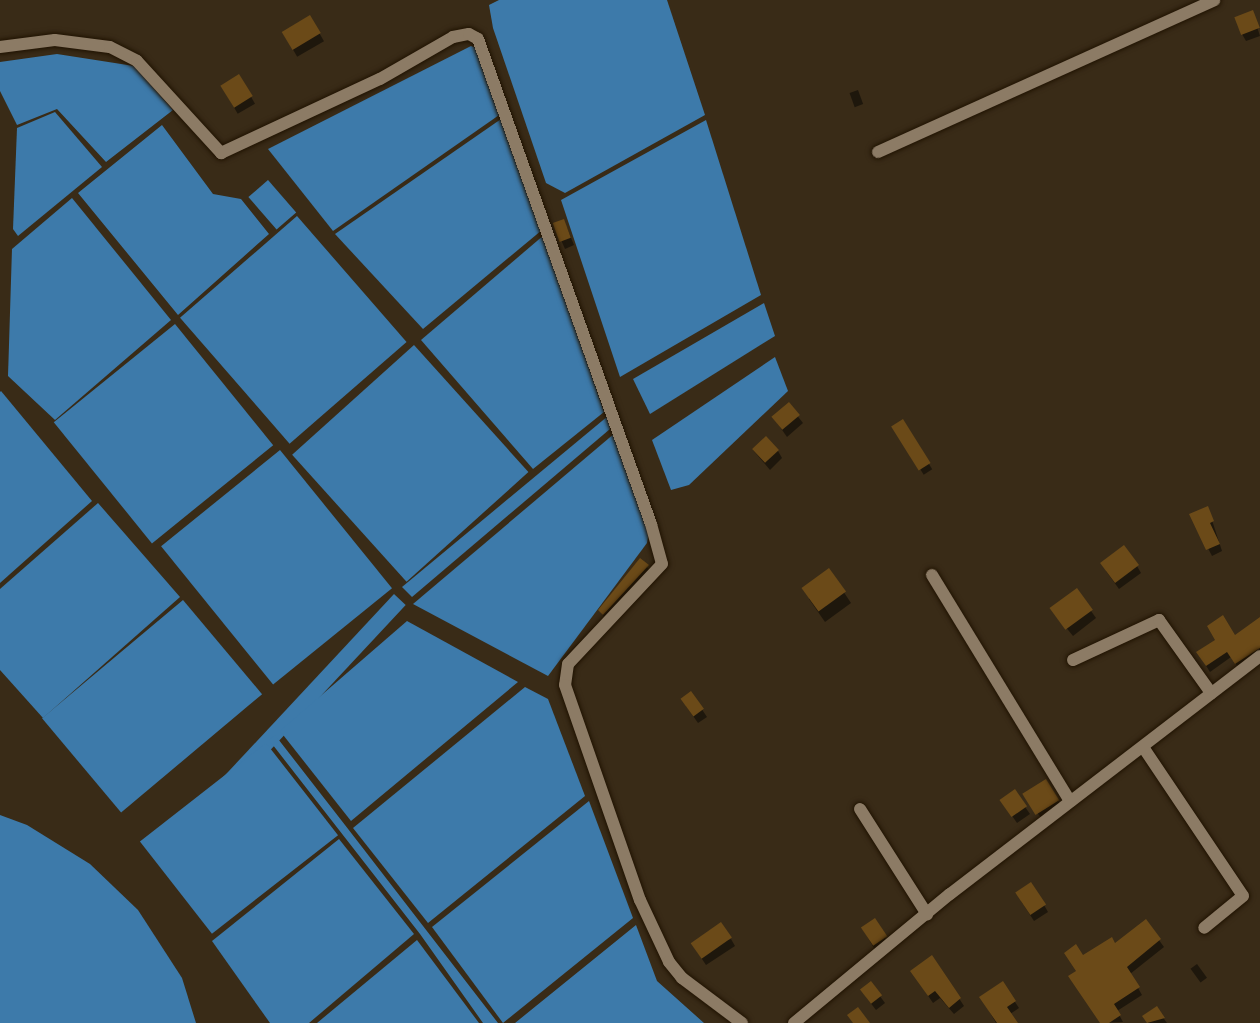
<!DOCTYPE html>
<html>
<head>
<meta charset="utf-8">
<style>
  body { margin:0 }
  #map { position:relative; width:1260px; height:1023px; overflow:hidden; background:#392b17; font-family:"PT Serif",serif }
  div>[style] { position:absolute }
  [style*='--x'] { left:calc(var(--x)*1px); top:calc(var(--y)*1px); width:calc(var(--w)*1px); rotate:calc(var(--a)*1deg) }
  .water>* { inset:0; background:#3d7aaa; transform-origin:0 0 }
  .shadow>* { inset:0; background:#0007; transform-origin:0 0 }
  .building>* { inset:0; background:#6b4a18; transform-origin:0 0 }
  .roads { filter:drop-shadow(0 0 2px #201302) drop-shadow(0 0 2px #201302) }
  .minor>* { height:12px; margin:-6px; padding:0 6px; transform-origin:6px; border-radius:6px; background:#8c7b65 }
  span { translate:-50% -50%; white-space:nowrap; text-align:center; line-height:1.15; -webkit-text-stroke:6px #392b17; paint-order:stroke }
</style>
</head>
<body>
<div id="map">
  <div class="water">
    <i style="clip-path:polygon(499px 0,667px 0,705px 115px,565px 193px,546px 183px,493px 28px,489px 5px)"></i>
    <i style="clip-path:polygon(471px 46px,479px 49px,502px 113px,333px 231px,268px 149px)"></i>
    <i style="clip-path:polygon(57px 54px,134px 66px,173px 110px,106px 162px,57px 109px,17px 125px,0 91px,0 62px)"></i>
    <i style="clip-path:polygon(55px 112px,102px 167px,18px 236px,13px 229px,17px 128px)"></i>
    <i style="clip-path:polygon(504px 117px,542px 230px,423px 329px,335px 234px)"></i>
    <i style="clip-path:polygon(706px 120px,761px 295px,620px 377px,561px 200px)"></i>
    <i style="clip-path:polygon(162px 125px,213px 194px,241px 199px,269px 234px,178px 315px,78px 193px)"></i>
    <i style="left:268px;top:180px;width:43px;height:26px;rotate:49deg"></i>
    <i style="clip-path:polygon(72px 198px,171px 320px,55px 420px,8px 376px,12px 249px)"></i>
    <i style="left:297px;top:216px;width:167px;height:155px;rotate:49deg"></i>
    <i style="clip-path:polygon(544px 235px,604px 412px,533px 469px,421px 340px)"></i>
    <i style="clip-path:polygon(764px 303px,775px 336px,650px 414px,633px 379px)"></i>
    <i style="left:175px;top:324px;width:156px;height:156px;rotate:51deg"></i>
    <i style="left:414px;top:345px;width:171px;height:164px;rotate:48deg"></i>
    <i style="clip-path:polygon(775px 357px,788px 391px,689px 485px,671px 490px,652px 440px)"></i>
    <i style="clip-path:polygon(1px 391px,92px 501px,0 583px,0 392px)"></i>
    <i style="clip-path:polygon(608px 416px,610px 429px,412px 597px,402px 587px)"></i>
    <i style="clip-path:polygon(615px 433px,650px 527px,647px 543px,548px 676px,413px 604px)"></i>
    <i style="left:280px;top:450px;width:178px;height:153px;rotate:51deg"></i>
    <i style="clip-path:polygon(98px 503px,180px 597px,43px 718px,0 670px,0 589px)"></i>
    <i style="left:394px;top:594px;width:16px;height:331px;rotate:43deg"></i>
    <i style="left:183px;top:600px;width:123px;height:184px;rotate:50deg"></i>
    <i style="clip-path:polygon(407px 621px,518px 682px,351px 821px,280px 731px)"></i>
    <i style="clip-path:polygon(525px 687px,548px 699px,585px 796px,428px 923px,353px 828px)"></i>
    <i style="clip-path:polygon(275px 735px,345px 825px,498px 1023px,483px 1023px,420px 934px,269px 740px)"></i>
    <i style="left:266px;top:743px;width:117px;height:160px;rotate:52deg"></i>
    <i style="clip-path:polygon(589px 801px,633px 918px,503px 1023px,432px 927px)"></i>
    <i style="clip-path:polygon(0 815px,27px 825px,90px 864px,138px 910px,182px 978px,196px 1023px,0 1023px)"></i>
    <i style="clip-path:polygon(339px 839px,414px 934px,309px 1023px,270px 1023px,212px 941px)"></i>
    <i style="clip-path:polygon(636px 925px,657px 981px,704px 1023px,515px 1023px)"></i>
    <i style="clip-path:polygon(417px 940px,479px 1023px,317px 1023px)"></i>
  </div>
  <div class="shadow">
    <i style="clip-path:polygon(1252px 11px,1260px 36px,1246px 41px,1242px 34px)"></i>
    <i style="left:310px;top:17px;width:28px;height:31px;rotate:60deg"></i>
    <i style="left:239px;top:76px;width:32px;height:20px;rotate:60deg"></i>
    <i style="left:858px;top:90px;width:15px;height:9px;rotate:70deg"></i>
    <i style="clip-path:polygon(554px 224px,567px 228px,574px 245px,565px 249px)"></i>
    <i style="clip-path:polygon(788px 404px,803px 423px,787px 437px,773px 417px)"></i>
    <i style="left:902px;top:421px;width:57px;height:10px;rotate:58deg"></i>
    <i style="clip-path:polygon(753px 450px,778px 451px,782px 458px,770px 470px)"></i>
    <i style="clip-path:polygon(1208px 508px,1222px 551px,1212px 556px,1191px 515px)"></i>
    <i style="clip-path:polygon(641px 560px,652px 573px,604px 617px,600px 610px)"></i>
    <i style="clip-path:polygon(1137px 566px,1141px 573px,1119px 589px,1106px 571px)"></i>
    <i style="clip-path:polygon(829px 570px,851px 603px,825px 622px,809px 599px)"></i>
    <i style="clip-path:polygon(1076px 590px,1096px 618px,1073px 636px,1056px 615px)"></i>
    <i style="clip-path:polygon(1260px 620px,1260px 656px,1240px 670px,1231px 657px,1210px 672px,1198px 653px,1235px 637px)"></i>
    <i style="clip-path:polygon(691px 693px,707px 717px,698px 723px,686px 706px)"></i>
    <i style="clip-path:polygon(1046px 781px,1062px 807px,1044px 822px,1026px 797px)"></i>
    <i style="clip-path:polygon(1014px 791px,1030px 814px,1017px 823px,1006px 807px)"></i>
    <i style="clip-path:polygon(1021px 901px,1044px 905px,1048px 912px,1034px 921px)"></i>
    <i style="left:875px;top:920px;width:28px;height:15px;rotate:60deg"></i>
    <i style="clip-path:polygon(1145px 921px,1164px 947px,1130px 974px,1142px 995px,1117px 1011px,1123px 1022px,1101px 1023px,1078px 972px,1082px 957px,1115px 945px)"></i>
    <i style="clip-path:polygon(731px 939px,735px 946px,706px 965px,696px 950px)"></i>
    <i style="clip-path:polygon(932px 957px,964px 1006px,954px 1014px,940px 998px,933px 1003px,916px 978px)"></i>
    <i style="left:1197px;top:964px;width:17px;height:8px;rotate:54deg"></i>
    <i style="clip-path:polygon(871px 984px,885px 1003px,876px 1010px,866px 997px)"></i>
    <i style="clip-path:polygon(981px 997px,1015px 1002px,1019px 1008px,1010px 1014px,1016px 1023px,996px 1023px)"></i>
    <i style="clip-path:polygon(1156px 1008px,1167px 1023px,1148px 1023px,1144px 1016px)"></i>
  </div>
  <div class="building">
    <i style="left:1253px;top:10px;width:19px;height:20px;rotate:69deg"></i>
    <i style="left:310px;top:15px;width:21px;height:33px;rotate:59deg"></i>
    <i style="left:239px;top:74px;width:26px;height:22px;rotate:58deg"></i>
    <i style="left:564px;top:219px;width:20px;height:12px;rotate:70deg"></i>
    <i style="left:789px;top:402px;width:17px;height:23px;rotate:50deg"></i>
    <i style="left:903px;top:419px;width:52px;height:14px;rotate:58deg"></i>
    <i style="left:766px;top:436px;width:19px;height:19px;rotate:47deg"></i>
    <i style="clip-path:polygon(1208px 506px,1214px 521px,1210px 523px,1220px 544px,1206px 550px,1189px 514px)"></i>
    <i style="left:1124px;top:545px;width:25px;height:30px;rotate:53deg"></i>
    <i style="clip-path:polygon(640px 558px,649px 565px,603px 615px,598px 610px)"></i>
    <i style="left:829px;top:568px;width:29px;height:34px;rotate:54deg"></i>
    <i style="left:1077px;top:588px;width:27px;height:34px;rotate:54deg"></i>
    <i style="clip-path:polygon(1223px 615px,1235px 635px,1260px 617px,1260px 648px,1235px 664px,1227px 652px,1206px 666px,1196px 652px,1215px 640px,1207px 626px)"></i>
    <i style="left:691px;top:691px;width:22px;height:13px;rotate:54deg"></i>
    <i style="left:1046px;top:779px;width:25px;height:28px;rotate:58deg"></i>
    <i style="left:1015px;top:789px;width:21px;height:19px;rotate:55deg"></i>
    <i style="left:1031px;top:882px;width:27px;height:19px;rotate:56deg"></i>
    <i style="left:875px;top:918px;width:22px;height:17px;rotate:56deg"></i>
    <i style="clip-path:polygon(1146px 919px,1161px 939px,1127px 967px,1140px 987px,1114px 1004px,1121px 1015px,1109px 1023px,1100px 1023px,1068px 976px,1076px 971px,1064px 953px,1076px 944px,1083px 955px,1112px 937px,1115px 943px)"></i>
    <i style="left:721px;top:922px;width:19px;height:37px;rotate:55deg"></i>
    <i style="clip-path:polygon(932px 955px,961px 998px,949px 1008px,935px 991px,928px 996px,910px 971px)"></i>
    <i style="left:871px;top:981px;width:18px;height:14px;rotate:52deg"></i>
    <i style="clip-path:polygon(1003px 981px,1016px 1001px,1007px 1007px,1018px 1023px,997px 1023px,979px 997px)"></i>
    <i style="clip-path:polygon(1157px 1006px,1165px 1018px,1147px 1023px,1142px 1016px)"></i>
    <i style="clip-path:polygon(858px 1007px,870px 1023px,853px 1023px,847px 1015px)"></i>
  </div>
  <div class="roads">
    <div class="minor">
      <i style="--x:0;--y:47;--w:55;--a:-7.3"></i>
      <i style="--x:55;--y:40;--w:55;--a:7.3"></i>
      <i style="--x:110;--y:47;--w:30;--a:27"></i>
      <i style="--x:137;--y:61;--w:125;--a:47.6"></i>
      <i style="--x:221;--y:153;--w:175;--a:-25"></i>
      <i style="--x:380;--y:79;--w:84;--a:-29.9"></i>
      <i style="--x:453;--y:37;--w:16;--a:-11"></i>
      <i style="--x:469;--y:34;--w:10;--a:29"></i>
      <i style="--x:478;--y:39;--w:515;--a:70.37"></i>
      <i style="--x:651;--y:524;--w:41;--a:74.6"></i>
      <i style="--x:662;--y:564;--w:137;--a:133.2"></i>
      <i style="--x:568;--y:664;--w:21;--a:98"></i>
      <i style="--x:565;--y:685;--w:228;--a:70.8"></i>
      <i style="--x:640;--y:900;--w:68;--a:64.9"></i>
      <i style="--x:669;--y:962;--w:21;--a:51"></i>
      <i style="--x:682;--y:978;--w:75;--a:36.9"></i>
      <i style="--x:878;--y:152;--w:369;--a:-24.3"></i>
      <i style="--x:932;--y:575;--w:265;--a:58.6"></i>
      <i style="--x:1073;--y:660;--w:95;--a:-24.9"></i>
      <i style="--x:1159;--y:620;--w:90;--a:54.5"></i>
      <i style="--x:1143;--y:747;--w:179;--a:56.1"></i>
      <i style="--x:1243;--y:896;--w:50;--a:140.6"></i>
      <i style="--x:860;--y:809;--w:125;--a:57.5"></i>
      <i style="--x:794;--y:1023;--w:202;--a:-39.6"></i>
      <i style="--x:950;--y:894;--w:391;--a:-37.5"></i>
    </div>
  </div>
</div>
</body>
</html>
